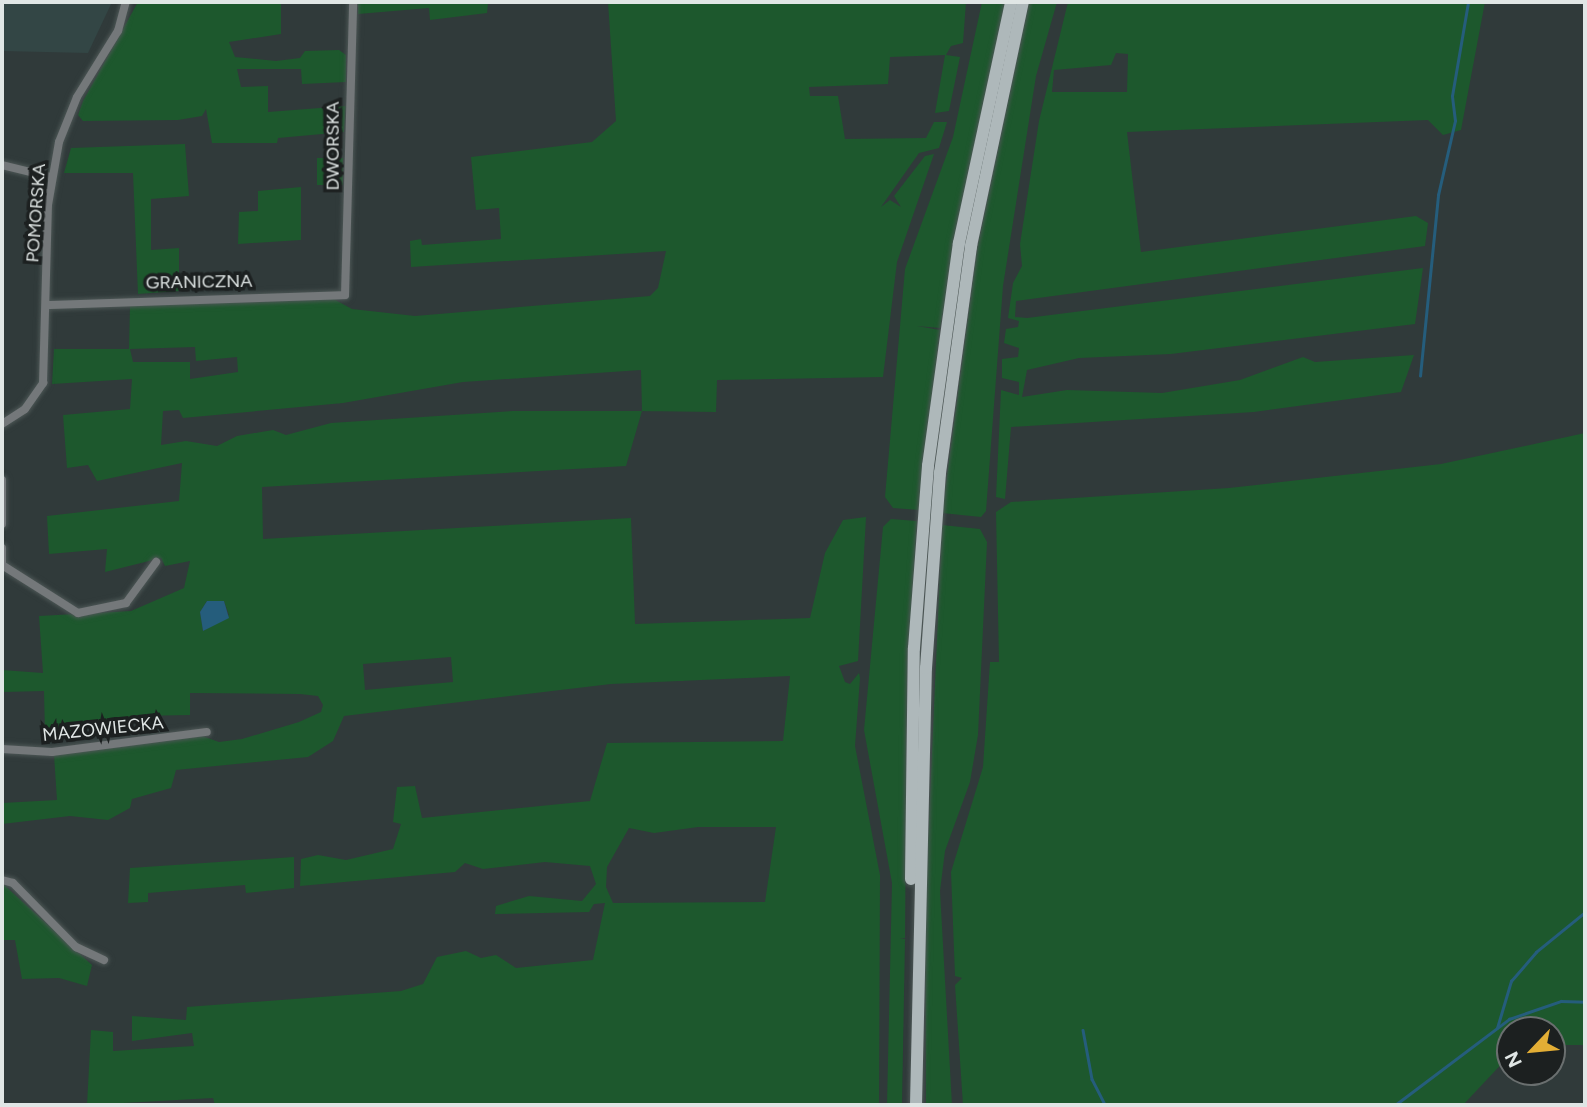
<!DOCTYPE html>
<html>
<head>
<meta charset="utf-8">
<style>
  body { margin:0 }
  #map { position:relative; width:1587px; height:1107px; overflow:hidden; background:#303a3a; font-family:Figtree,sans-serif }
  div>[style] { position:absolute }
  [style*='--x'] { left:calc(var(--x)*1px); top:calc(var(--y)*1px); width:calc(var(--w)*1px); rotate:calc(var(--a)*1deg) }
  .built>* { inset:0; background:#334645 }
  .green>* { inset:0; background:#1d582d; transform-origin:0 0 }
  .water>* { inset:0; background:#255d7c }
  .stream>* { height:2.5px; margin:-1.25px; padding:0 1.25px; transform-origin:1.25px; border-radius:1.25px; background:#255d7c }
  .roads { filter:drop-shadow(0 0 2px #4c5655) drop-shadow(0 0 2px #4c5655) }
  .street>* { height:8px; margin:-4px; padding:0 4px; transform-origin:4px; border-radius:4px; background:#74787a }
  .primary>* { height:12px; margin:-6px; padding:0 6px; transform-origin:6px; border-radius:6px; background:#aeb8ba }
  span { translate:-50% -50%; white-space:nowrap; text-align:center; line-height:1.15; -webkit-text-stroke:7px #1c2020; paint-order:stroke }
  .street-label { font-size:18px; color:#e0e6e5 }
  .frame { position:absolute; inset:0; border:4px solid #e0e6e5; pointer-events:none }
  .north { position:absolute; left:1496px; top:1016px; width:70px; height:70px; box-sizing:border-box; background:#1c2020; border:2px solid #6a6f6f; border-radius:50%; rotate:244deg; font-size:19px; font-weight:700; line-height:28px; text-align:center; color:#e0e6e5 }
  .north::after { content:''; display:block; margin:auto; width:24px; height:32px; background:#e3ae35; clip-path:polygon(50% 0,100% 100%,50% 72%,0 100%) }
</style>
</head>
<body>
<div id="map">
  <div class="built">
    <i style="clip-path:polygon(2px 2px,112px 2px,88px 53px,2px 51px)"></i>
  </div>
  <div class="green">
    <i style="clip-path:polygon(138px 2px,281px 2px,281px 34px,229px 42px,235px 57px,276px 61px,300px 58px,305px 51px,339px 50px,346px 55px,346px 82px,302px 84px,301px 69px,237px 69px,241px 87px,268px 86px,268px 112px,346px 106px,344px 132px,278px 138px,277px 143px,212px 143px,206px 109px,202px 116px,178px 120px,83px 121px,78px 115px,83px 101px)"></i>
    <i style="clip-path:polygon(358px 2px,494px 2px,488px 3px,487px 13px,430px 20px,429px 8px,358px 14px)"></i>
    <i style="clip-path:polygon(evenodd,608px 2px,966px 2px,963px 43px,951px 46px,946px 55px,960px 57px,949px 111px,935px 113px,945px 55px,890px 57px,888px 84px,809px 87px,810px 96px,838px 96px,845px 139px,926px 138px,934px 122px,947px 122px,939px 148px,919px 153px,881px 207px,890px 200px,901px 207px,894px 196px,925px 156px,934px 154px,897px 262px,883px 377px,717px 380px,716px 412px,642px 411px,626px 466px,262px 487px,263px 539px,631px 518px,635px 624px,810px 618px,825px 553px,843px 520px,866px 517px,858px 661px,839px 666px,845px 682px,850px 684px,859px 673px,860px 678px,855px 746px,880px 875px,879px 1105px,215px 1105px,213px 1098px,87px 1105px,91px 1030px,113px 1032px,113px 1051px,194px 1046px,192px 1033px,132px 1041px,132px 1016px,186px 1020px,187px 1007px,401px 991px,423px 984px,437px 957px,466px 951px,481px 958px,496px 955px,516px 968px,593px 960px,605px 903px,594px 904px,589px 912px,495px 914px,496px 906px,529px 896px,582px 901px,596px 884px,590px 866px,545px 862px,483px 869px,465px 863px,455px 872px,300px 886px,301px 859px,318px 855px,346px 860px,393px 849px,401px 824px,393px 822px,397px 787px,415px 786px,422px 818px,590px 801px,607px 743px,783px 741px,790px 676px,611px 684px,344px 716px,333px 741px,308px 757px,176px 770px,171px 788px,132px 799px,130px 808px,108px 820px,70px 816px,2px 824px,2px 803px,57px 800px,54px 755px,202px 736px,219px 742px,242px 739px,299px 722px,321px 712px,323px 705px,318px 696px,300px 694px,190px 693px,190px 715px,136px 716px,63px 734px,45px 733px,44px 691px,3px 692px,2px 670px,43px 673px,39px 616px,131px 611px,184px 588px,190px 561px,165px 566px,161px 558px,105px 572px,107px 549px,49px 554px,47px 516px,179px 501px,182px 463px,97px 481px,88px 465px,67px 468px,63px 415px,130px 409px,132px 379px,52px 384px,54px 349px,129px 349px,130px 306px,328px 296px,352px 309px,415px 316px,650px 296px,658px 288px,666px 251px,411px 267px,410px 241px,421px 239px,422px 245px,501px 239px,499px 208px,476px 210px,471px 157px,592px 142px,616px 121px,608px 2px,195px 347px,196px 361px,237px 357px,238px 372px,190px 379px,190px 362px,133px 362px,130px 349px,195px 347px,608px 2px,641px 370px,642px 411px,513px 411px,331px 423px,286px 435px,273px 430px,237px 436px,217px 446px,186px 441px,161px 445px,163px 411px,179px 410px,183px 418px,343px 403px,463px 382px,641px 370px,608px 2px,207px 601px,224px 601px,229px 615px,203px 631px,200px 612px,207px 601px,608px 2px,451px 657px,453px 682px,365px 690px,363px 664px,451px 657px,608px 2px,698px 827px,776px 827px,765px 902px,613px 903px,606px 887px,607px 867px,629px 828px,654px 833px,698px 827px)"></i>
    <i style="clip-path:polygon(982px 2px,1005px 2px,940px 328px,917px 326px,940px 330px,919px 510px,893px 508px,885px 497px,905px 269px,953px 137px)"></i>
    <i style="clip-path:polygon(1029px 2px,1057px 2px,1036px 76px,1003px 286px,986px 511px,981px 517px,942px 513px,977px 249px)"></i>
    <i style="clip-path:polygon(evenodd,1068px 2px,1485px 2px,1461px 130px,1443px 135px,1428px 120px,1127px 132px,1141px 252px,1416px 216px,1428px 223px,1425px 246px,1016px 301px,1015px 317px,1027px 318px,1423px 268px,1415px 324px,1171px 354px,1079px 358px,1027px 370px,1022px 397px,1067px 390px,1162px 393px,1240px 380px,1303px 357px,1315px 362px,1414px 355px,1401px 392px,1254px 412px,1011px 427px,1005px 499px,996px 497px,1001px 390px,1019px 395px,1019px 382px,1002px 378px,1002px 359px,1018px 357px,1019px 348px,1004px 343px,1006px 329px,1018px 327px,1019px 321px,1008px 318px,1013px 283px,1022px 266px,1020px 244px,1039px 121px,1068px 2px,1116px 53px,1128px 54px,1127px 92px,1052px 92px,1054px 70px,1111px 65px,1116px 53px)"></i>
    <i style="clip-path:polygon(185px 144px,189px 196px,151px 199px,151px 250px,179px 248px,179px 291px,138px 294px,133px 173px,64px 173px,71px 148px)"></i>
    <i style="left:343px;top:158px;width:27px;height:26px;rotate:90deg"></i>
    <i style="clip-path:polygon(301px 187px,301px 240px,238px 244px,239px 212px,258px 211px,258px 191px)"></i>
    <i style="clip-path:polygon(1585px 433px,1585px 1045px,1552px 1045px,1552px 1030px,1510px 1030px,1510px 1055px,1463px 1105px,963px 1105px,955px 985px,962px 978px,955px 976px,951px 872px,983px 767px,990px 662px,999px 662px,996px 512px,1011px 502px,1229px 488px,1441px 464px)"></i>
    <i style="clip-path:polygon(891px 519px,917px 521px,907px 684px,905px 938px,900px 938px,905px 939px,902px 1105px,887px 1105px,892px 883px,864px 730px,883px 527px)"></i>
    <i style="clip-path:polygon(942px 525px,980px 529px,987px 542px,978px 735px,970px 782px,945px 851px,940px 891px,952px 1105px,926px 1105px,925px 910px)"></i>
    <i style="clip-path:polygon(294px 857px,294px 888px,246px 893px,245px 885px,148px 893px,148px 902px,128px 903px,130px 868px)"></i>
    <i style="clip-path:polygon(2px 883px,92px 965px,87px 986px,59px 978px,22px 979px,15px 940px,2px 940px)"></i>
  </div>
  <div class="water">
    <i style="clip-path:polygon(207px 601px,224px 601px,229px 618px,203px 631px,200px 612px)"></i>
  </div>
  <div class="stream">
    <i style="--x:1420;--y:376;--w:182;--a:-84.3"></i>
    <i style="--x:1438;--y:195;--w:76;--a:-77.1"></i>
    <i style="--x:1455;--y:121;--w:25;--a:-97"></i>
    <i style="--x:1452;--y:96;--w:95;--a:-80.3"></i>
    <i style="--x:1497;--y:1028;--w:49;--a:-73.4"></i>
    <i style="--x:1511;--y:981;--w:38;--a:-49"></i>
    <i style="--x:1536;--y:952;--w:63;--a:-39.2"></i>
    <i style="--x:1083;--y:1030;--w:50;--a:79.6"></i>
    <i style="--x:1092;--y:1079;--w:29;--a:63"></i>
    <i style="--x:1395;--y:1105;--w:143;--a:-37"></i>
    <i style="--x:1509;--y:1019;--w:55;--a:-19.1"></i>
    <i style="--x:1561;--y:1001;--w:24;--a:2"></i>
  </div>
  <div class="roads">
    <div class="street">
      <i style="--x:2;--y:165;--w:50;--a:13.8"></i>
      <i style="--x:47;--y:305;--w:298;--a:-1.9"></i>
      <i style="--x:345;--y:295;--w:293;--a:-88.4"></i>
      <i style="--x:2;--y:424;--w:27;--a:-33"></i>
      <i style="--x:25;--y:409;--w:32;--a:-55"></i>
      <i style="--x:43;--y:383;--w:178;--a:-88.4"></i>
      <i style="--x:48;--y:205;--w:64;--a:-80.1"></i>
      <i style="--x:59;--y:142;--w:48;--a:-68.2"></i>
      <i style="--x:77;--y:97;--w:78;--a:-58.2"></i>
      <i style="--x:118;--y:31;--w:30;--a:-75"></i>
      <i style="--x:2;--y:480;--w:44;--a:90"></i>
      <i style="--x:2;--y:548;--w:17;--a:90"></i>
      <i style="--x:2;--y:565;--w:90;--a:32.3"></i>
      <i style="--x:78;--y:613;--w:49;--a:-11.8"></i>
      <i style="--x:126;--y:603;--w:51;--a:-53.8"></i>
      <i style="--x:2;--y:749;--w:50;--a:3.4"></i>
      <i style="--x:52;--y:752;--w:156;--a:-7.4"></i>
      <i style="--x:2;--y:880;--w:11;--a:15"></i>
      <i style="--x:13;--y:883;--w:90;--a:45.5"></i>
      <i style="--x:76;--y:947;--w:31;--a:25"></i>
    </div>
    <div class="primary">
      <i style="--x:911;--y:879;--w:231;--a:-89.3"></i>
      <i style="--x:914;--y:648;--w:183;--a:-85.6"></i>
      <i style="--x:928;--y:466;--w:225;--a:-82.1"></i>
      <i style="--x:959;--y:243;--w:247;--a:-77.8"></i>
      <i style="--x:916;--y:1105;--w:437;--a:-88.7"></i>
      <i style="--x:926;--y:668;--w:196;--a:-85.9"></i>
      <i style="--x:940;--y:473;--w:229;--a:-82.2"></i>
      <i style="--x:971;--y:246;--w:249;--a:-78"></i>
    </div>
  </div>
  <div class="street-label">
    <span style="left:333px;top:146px;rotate:-90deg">DWORSKA</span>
    <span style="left:36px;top:213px;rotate:-86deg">POMORSKA</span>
    <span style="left:199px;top:282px;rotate:-1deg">GRANICZNA</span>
    <span style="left:103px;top:729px;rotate:-6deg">MAZOWIECKA</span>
  </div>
  <div class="frame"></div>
  <div class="north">N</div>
</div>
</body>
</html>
